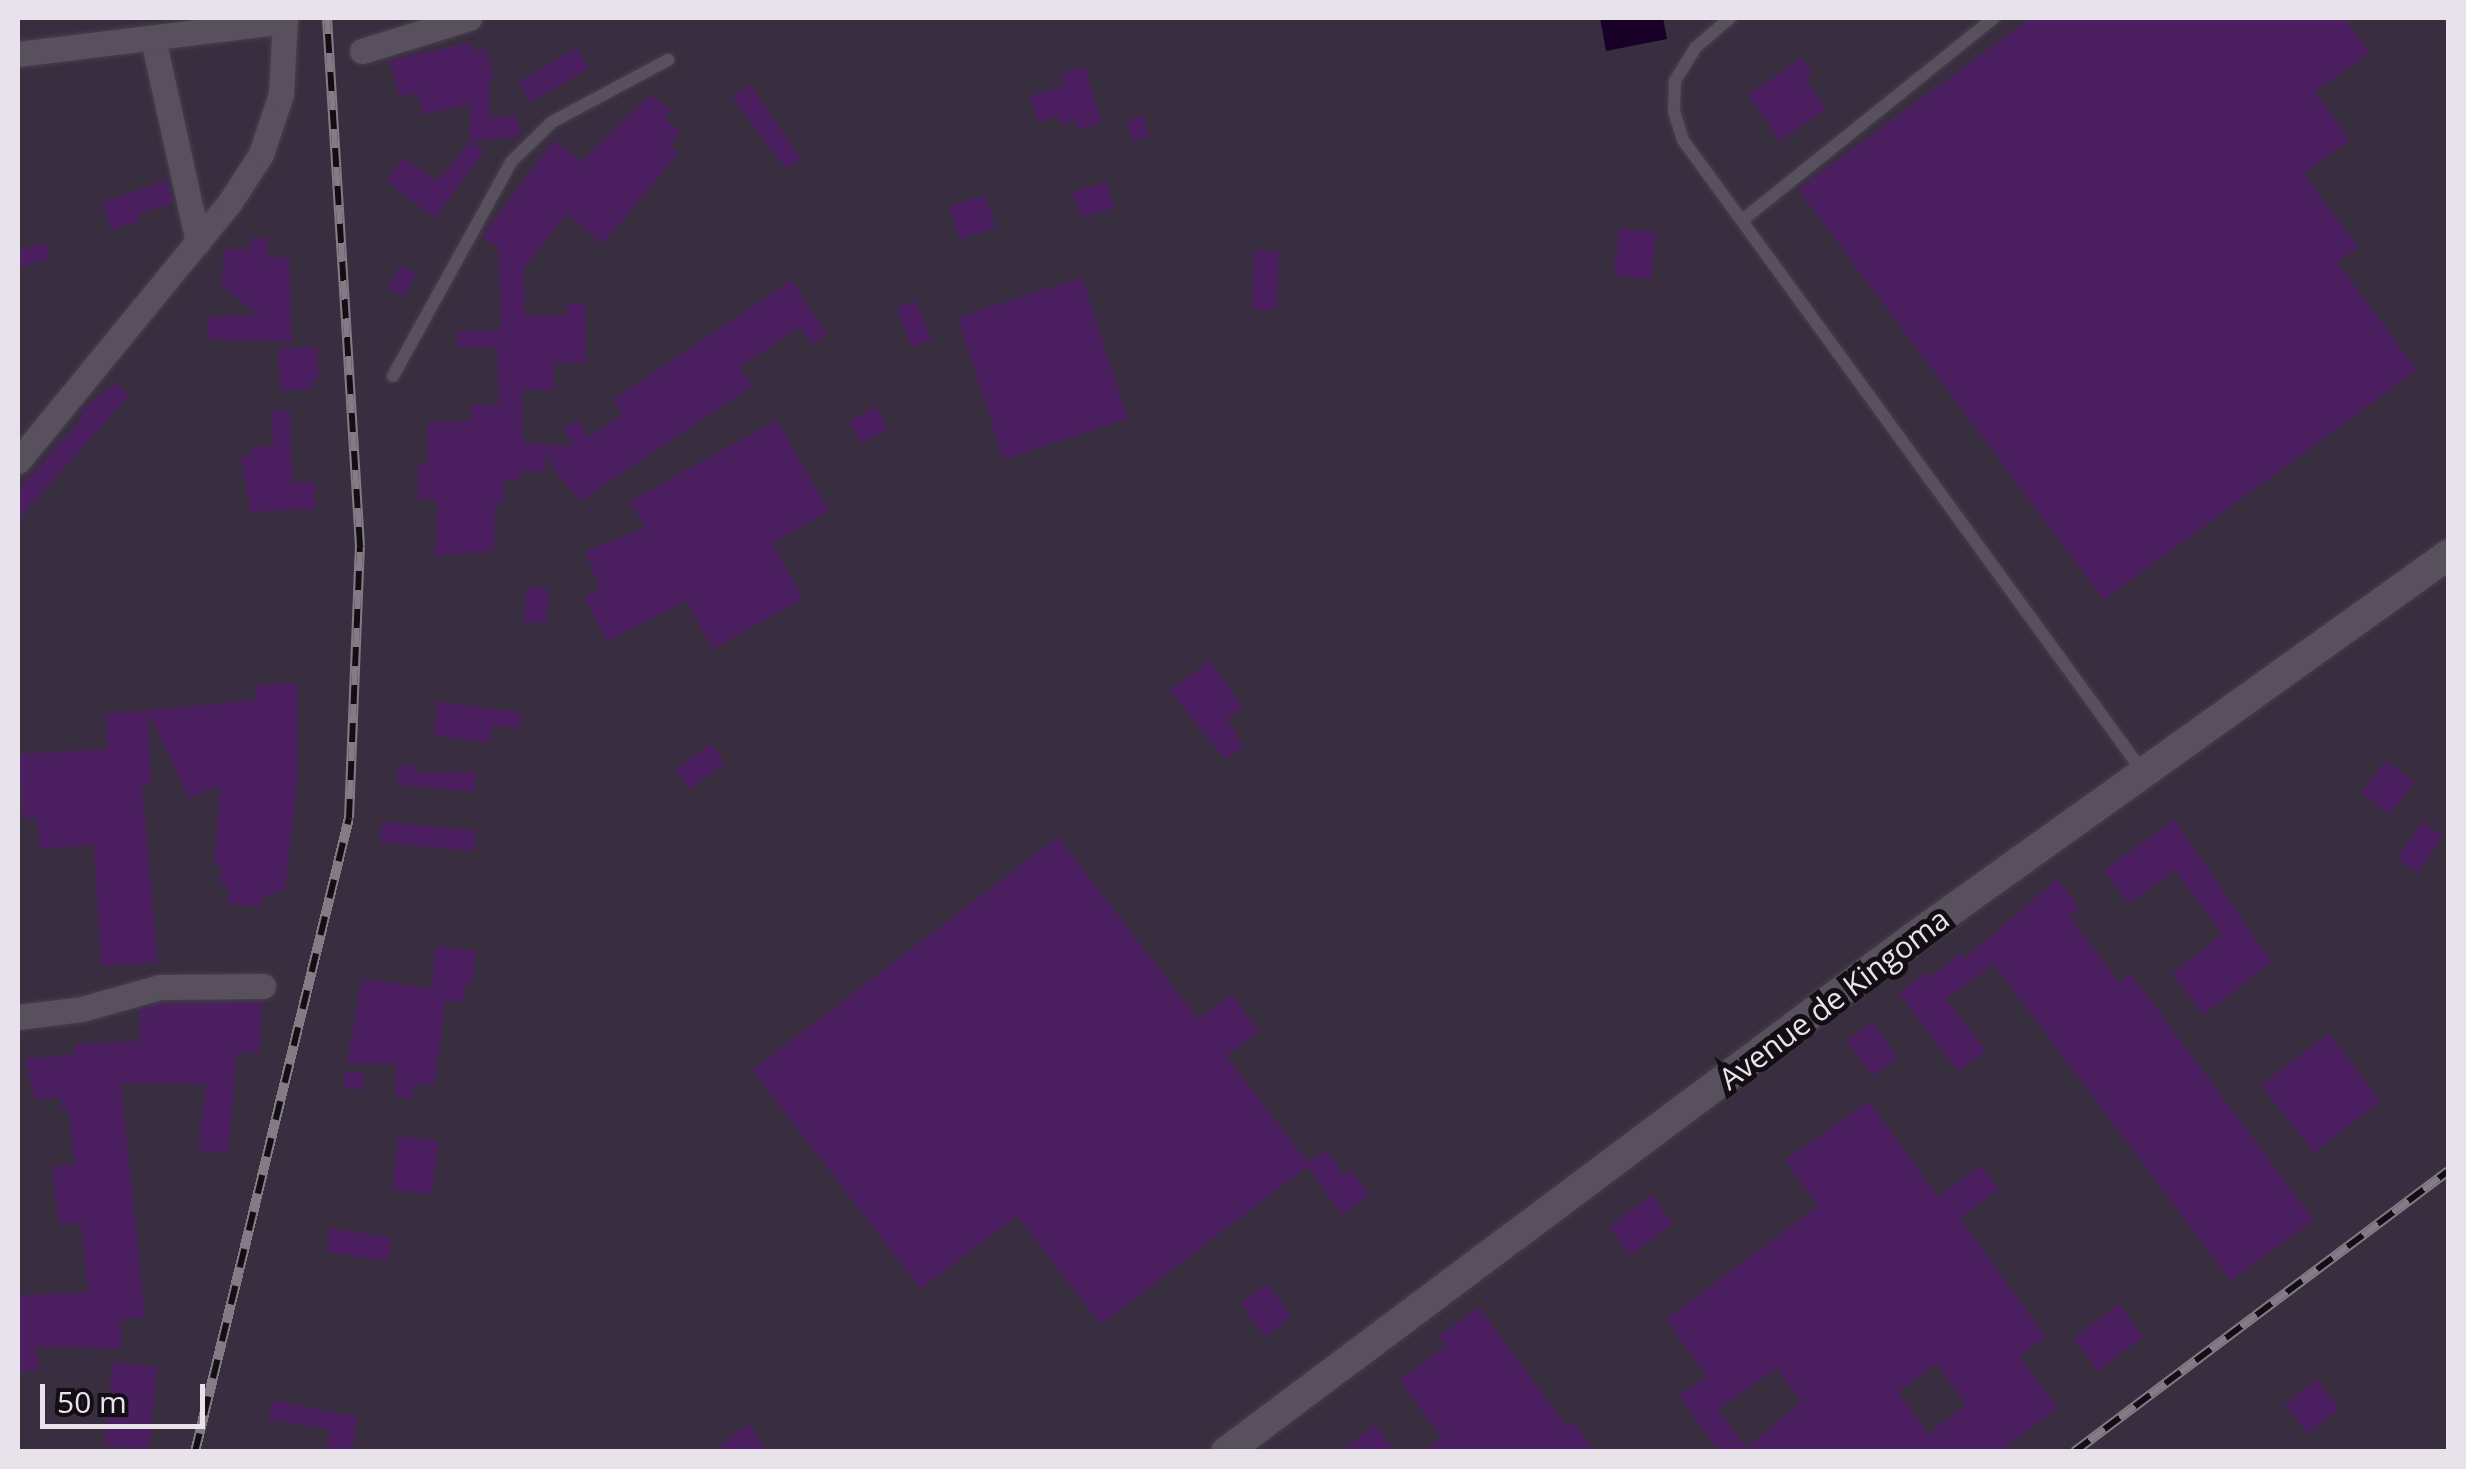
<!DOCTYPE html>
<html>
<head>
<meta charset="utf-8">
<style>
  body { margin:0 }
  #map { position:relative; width:2466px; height:1469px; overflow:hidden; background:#2c2330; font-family:"Open Sans",sans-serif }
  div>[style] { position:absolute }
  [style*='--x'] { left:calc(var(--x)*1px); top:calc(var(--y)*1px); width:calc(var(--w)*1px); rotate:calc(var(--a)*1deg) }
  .built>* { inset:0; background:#392e40; transform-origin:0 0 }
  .water>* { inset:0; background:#180026 }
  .building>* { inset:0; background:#4c2060; transform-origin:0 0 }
  .roads { filter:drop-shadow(0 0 2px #473f4b) drop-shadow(0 0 2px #473f4b) }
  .service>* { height:12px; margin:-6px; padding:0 6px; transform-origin:6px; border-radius:6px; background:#59505e }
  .minor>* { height:25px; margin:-12.5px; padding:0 12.5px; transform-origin:12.5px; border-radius:12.5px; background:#59505e }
  .tertiary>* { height:30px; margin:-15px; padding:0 15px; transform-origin:15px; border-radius:15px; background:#59505e }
  .rail>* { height:10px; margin-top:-5px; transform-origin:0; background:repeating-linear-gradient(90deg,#120e14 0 19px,#837b86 0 38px); box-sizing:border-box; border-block:2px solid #837b86 }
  span { translate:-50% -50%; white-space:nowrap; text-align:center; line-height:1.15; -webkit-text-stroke:10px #120e14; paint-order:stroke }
  .street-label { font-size:30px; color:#e8e2eb }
  .frame { position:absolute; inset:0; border:20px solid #e8e2eb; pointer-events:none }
  .scale { position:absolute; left:40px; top:1384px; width:165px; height:45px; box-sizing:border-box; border:5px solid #e8e2eb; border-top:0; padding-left:12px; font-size:30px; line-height:35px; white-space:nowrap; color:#e8e2eb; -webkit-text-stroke:8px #120e14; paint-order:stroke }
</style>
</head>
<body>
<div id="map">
  <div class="built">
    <i style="left:18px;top:18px;width:2430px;height:1433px"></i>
  </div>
  <div class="water">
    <i style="clip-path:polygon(1600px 18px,1663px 18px,1667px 39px,1606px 51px)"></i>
  </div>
  <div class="building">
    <i style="clip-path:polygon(2031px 18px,2344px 18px,2370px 52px,2315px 92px,2350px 140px,2304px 174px,2358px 247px,2337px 262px,2417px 370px,2104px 600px,1798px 189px)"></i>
    <i style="clip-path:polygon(471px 43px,473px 51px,487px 48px,494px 80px,489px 81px,489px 118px,517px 114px,520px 136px,471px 142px,484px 151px,435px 218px,386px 181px,403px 158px,438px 181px,470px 141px,470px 104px,423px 115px,417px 93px,399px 97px,390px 60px)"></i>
    <i style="left:577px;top:48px;width:24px;height:68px;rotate:60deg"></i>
    <i style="clip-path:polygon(1801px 58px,1813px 75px,1806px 80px,1826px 109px,1780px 141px,1748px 95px)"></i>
    <i style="clip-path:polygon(1085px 66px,1102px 123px,1078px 130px,1075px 120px,1061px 124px,1058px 116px,1038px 122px,1030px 96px,1064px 85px,1061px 73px)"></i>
    <i style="clip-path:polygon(750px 85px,801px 159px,786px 169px,732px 97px)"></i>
    <i style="clip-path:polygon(651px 95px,671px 110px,664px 118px,681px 131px,670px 146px,679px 153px,603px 244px,567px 214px,524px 268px,525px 315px,567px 315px,567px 304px,585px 304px,586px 363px,554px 363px,554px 390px,522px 390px,523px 443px,574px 446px,563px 428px,578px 420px,588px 437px,622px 414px,613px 400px,627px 390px,791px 280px,827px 334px,812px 344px,800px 327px,740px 367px,752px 386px,581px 501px,555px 472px,546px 449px,546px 472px,520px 471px,520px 481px,504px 481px,503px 504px,495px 504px,494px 551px,435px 556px,437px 500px,418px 500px,418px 463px,428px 463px,427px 422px,471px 421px,471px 405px,499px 405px,497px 348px,457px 348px,457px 331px,501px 330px,498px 247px,482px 236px,554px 140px,581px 161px)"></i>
    <i style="left:1143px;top:115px;width:22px;height:18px;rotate:72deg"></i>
    <i style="clip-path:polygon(168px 180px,173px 204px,137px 213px,140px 221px,111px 230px,102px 203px)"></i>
    <i style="left:1107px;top:182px;width:27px;height:36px;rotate:73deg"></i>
    <i style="left:985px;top:195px;width:34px;height:38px;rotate:71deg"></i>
    <i style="left:1620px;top:228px;width:37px;height:47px;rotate:8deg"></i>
    <i style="clip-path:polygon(250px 238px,268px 238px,268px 257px,289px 257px,292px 342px,208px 339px,208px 317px,259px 315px,221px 285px,225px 249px,250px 249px)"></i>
    <i style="clip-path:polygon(46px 242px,51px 259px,18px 268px,18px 250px)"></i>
    <i style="left:1254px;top:250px;width:25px;height:59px;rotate:2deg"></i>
    <i style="left:400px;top:265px;width:18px;height:27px;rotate:27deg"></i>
    <i style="left:1082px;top:277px;width:149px;height:131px;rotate:72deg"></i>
    <i style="left:916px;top:300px;width:43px;height:21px;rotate:68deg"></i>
    <i style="clip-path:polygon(317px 347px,319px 380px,311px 381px,312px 389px,280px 391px,278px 349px)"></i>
    <i style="clip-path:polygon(116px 383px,129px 395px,18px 520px,18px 490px,84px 416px,80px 411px)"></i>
    <i style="left:876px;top:406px;width:26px;height:31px;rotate:61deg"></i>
    <i style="clip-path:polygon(290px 410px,292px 483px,315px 482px,315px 509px,251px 512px,240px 455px,251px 455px,252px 446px,273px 447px,272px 411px)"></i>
    <i style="clip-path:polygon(777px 420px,829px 511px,772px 543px,803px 599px,713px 649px,686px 601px,607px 642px,584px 597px,600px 589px,585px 551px,645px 528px,630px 501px)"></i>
    <i style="left:527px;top:587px;width:23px;height:34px;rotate:7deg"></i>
    <i style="clip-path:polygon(1210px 661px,1243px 707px,1227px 719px,1244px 748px,1225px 759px,1169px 690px)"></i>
    <i style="clip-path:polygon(297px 683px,297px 785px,285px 890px,261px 898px,261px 907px,227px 904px,229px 885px,220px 884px,222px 866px,214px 866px,220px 785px,189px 799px,148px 711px,151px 784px,142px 784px,158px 963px,101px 966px,94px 845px,40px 849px,37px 818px,23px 818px,19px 754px,108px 749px,105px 714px,256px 700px,255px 685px)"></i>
    <i style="clip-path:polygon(438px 701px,522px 713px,519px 729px,492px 725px,489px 743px,433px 735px)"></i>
    <i style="left:711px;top:744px;width:24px;height:44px;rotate:54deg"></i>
    <i style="left:2386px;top:760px;width:36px;height:41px;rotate:38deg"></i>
    <i style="clip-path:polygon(398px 765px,415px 766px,415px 773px,475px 771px,475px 792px,397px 785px)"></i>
    <i style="clip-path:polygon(2174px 820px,2272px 962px,2204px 1015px,2172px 974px,2222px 934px,2175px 870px,2129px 904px,2104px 870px)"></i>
    <i style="left:382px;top:822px;width:94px;height:21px;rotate:5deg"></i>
    <i style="left:2422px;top:822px;width:25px;height:45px;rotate:34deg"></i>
    <i style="clip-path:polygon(1058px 837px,1198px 1019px,1232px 995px,1259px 1032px,1226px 1056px,1308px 1162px,1327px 1150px,1344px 1176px,1351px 1170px,1370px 1195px,1343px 1215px,1307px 1167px,1101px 1324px,1017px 1216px,921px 1289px,752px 1070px)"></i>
    <i style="clip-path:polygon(2058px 879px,2079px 908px,2069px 916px,2120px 983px,2131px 974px,2314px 1220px,2231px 1281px,1994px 964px,1946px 999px,1986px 1051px,1958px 1071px,1899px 993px,1926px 972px,1929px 977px,1962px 953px,1965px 958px)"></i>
    <i style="clip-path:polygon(436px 946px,476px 951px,472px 985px,465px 984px,463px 1002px,446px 1000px,434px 1085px,413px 1085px,413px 1098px,396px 1098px,396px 1065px,347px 1064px,362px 978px,431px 989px)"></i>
    <i style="clip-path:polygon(262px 1002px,260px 1053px,237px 1053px,228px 1153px,198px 1150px,206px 1084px,121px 1083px,145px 1317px,121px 1320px,121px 1348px,36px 1347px,39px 1370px,18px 1372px,18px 1295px,88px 1293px,81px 1223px,59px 1225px,52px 1167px,75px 1164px,69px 1110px,61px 1110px,61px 1097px,35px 1100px,25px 1059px,75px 1054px,74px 1044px,140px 1041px,140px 1009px,162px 1003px)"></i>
    <i style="left:1873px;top:1022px;width:44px;height:32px;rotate:55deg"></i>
    <i style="left:2328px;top:1033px;width:86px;height:85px;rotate:52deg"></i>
    <i style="left:344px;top:1072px;width:19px;height:17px"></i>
    <i style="clip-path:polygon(evenodd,1869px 1101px,1938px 1197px,1981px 1165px,1999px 1189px,1960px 1218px,2046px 1337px,2019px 1356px,2058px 1408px,1999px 1452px,1720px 1452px,1679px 1396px,1707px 1376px,1666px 1319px,1818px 1206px,1785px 1160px,1869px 1101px,1937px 1364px,1966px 1405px,1928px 1434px,1898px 1392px,1937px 1364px,1869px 1101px,1777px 1368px,1801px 1402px,1746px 1448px,1718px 1410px,1777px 1368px)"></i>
    <i style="left:398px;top:1136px;width:40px;height:54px;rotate:6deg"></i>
    <i style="left:1652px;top:1195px;width:36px;height:54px;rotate:54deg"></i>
    <i style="left:330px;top:1228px;width:62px;height:24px;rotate:9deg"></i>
    <i style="left:1267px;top:1284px;width:41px;height:33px;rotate:53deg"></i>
    <i style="left:2119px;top:1304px;width:41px;height:57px;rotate:53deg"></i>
    <i style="clip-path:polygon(1479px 1307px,1566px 1426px,1573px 1421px,1595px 1452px,1422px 1452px,1441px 1437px,1399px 1380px,1446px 1346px,1439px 1336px)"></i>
    <i style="left:113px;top:1362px;width:45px;height:84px;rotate:6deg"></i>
    <i style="left:2316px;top:1379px;width:38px;height:41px;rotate:51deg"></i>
    <i style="clip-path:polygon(272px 1400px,358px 1417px,352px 1452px,326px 1452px,330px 1430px,268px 1419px)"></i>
    <i style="clip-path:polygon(748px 1424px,769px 1452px,712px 1452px)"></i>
    <i style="clip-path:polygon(1375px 1424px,1396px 1452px,1340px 1452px)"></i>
  </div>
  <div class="roads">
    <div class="service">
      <i style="--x:1730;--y:18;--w:45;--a:139.5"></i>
      <i style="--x:1696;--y:47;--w:40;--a:122"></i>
      <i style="--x:1675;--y:81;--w:30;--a:92"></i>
      <i style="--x:1674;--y:111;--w:30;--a:73"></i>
      <i style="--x:1683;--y:140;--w:782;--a:53.95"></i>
      <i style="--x:1745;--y:218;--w:319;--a:-38.8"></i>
      <i style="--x:393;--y:376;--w:244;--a:-61.1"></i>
      <i style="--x:511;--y:162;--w:57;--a:-44.3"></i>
      <i style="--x:552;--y:122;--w:132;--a:-28.1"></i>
    </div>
    <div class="minor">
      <i style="--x:153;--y:39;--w:208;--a:77.5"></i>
      <i style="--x:362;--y:51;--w:112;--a:-17.1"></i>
      <i style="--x:18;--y:54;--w:269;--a:-7"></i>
      <i style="--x:18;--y:461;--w:335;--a:-50.7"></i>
      <i style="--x:230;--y:202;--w:57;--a:-57.1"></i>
      <i style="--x:261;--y:154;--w:63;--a:-71.6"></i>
      <i style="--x:281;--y:94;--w:76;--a:-87"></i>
      <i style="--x:18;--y:1017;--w:64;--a:-7.1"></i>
      <i style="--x:82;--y:1009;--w:81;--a:-15.8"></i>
      <i style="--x:160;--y:987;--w:103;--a:-0.6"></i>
    </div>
    <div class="tertiary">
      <i style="--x:1226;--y:1452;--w:859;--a:-36.82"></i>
      <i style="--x:1914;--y:937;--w:657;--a:-35.58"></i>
    </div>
  </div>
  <div class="rail">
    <i style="--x:195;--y:1452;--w:652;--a:-76.35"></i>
    <i style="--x:349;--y:818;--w:272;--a:-87.7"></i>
    <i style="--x:360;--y:546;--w:529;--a:-93.58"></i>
    <i style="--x:2074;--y:1452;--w:468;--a:-36.9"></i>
  </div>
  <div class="street-label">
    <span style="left:1834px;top:999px;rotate:-37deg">Avenue de Kingoma</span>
  </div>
  <div class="frame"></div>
  <div class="scale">50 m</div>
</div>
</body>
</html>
